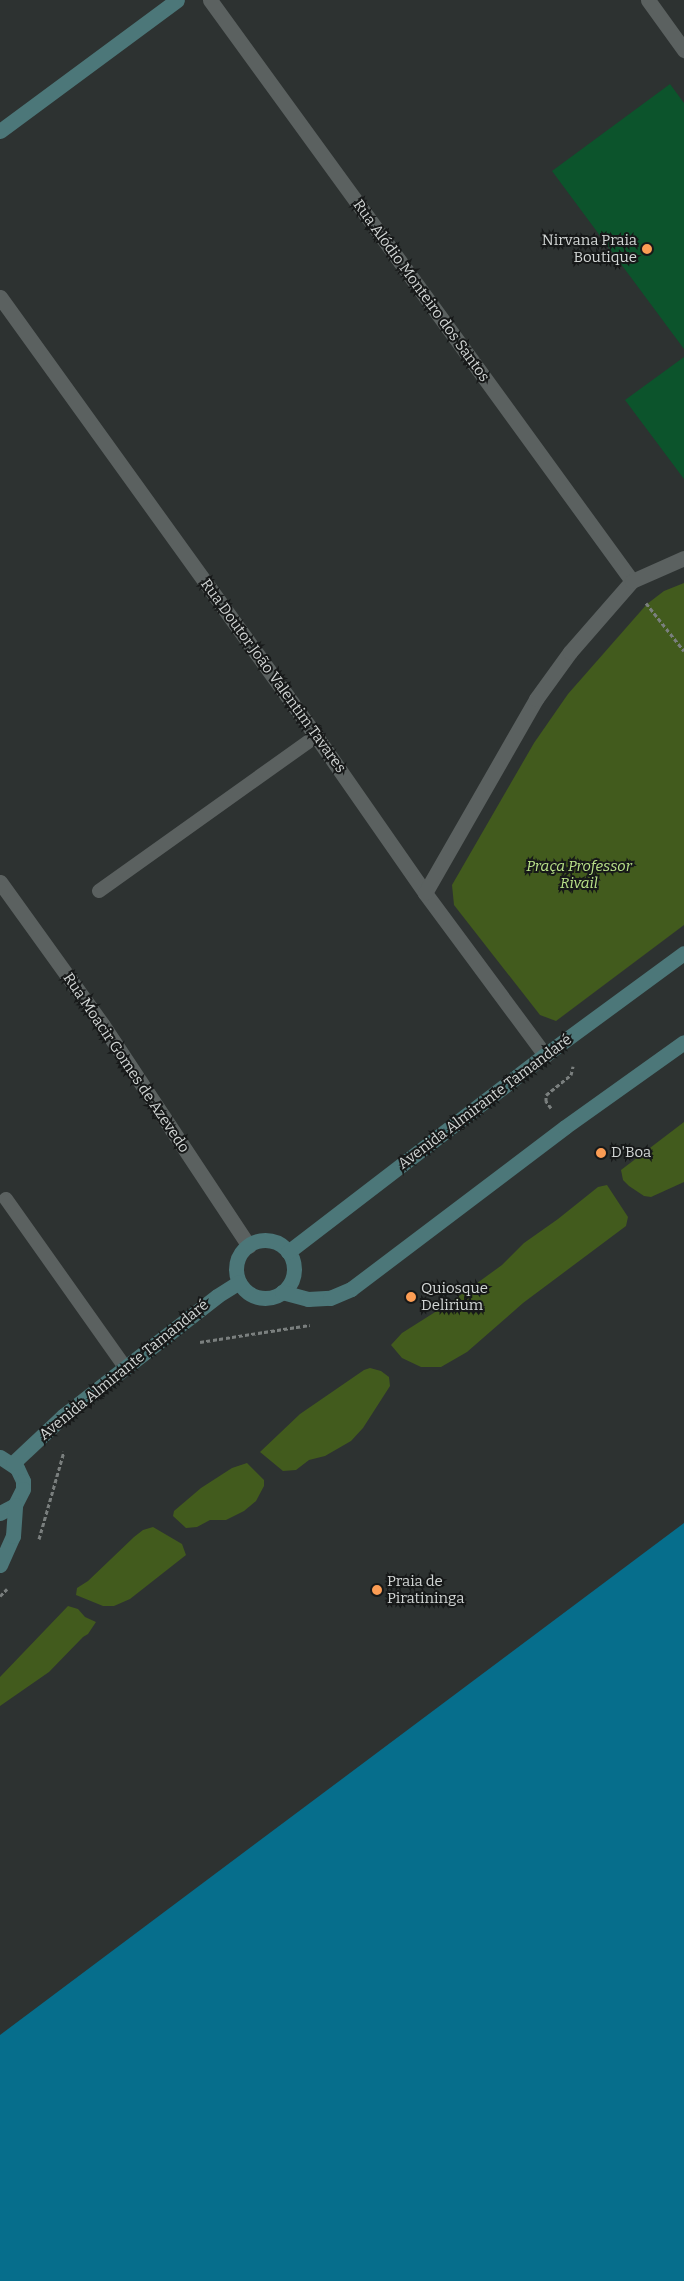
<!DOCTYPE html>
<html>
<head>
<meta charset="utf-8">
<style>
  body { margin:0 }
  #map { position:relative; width:684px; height:2281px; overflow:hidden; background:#2d3231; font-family:Bitter,serif }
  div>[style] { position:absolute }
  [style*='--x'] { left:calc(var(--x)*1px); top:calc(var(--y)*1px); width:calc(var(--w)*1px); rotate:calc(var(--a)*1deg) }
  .green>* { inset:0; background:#425b1d }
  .water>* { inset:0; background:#066e8c }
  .building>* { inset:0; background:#0c542c }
  .path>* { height:3px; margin-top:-1.5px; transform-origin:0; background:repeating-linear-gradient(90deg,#7a7f7e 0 4px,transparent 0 6.5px) }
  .lane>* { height:14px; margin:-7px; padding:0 7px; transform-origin:7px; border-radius:7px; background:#5b6160 }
  .street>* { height:15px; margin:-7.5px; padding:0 7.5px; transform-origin:7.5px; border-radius:7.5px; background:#5b6160 }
  .secondary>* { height:15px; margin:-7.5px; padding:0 7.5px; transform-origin:7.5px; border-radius:7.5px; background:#4c7779 }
  .secondary>.ring { margin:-7.5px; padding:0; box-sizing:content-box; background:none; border:15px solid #4c7779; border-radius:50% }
  .dots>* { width:14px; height:14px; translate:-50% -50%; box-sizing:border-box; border:2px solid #171919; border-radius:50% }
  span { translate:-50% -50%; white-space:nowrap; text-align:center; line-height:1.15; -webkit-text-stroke:4px #171919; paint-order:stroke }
  .poi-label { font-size:15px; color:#d2d6d5 }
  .right { translate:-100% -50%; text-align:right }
  .left { translate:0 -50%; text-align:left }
  .street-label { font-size:15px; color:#d2d6d5 }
  .park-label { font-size:15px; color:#bbe48a; font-style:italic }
</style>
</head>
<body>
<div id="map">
  <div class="green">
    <i style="clip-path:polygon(684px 583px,684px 925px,556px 1021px,540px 1015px,454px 905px,452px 885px,534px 743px,568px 694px,647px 604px,664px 591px)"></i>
    <i style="clip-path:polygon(684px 1122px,684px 1182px,651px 1197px,644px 1196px,629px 1186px,623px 1180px,621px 1170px)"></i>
    <i style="clip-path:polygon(607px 1185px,628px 1217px,626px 1226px,523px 1303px,467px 1352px,441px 1367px,421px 1367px,402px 1358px,391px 1345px,402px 1333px,451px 1302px,502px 1265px,524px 1243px,558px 1219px,598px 1187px)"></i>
    <i style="clip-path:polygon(370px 1368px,381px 1371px,389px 1377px,390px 1386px,363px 1428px,351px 1441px,325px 1456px,309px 1460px,296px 1470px,283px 1471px,260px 1452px,300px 1414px,364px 1370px)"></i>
    <i style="clip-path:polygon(247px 1463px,264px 1480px,264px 1486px,256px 1501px,244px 1511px,226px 1520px,210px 1520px,197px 1527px,186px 1528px,173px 1516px,174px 1511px,201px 1488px,232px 1468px)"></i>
    <i style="clip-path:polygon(153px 1527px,182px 1544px,186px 1555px,130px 1599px,114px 1606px,103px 1606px,76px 1595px,77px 1588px,88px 1581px,134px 1537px,143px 1530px)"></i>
    <i style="clip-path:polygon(68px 1606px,78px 1609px,85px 1617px,96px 1622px,88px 1634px,83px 1637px,49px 1672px,0 1706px,0 1677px)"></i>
  </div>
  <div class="water">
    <i style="clip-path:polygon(684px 1523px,684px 2281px,0 2281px,0 2035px)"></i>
  </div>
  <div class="building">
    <i style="clip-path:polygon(670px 84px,684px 103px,684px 349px,552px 171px)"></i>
    <i style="clip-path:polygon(684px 357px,684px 479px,625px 400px)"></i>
  </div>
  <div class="path">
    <i style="--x:646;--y:603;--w:61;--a:51.6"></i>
    <i style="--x:551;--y:1108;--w:9;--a:-126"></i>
    <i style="--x:546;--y:1101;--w:6;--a:-90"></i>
    <i style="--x:546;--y:1095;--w:32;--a:-39"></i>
    <i style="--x:571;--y:1075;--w:9;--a:-77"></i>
    <i style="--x:200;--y:1342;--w:111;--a:-8.8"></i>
    <i style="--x:39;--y:1539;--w:91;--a:-74.1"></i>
    <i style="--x:0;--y:1596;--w:10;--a:-45"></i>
  </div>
  <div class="lane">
    <i style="--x:99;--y:891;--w:267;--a:-35.5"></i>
    <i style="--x:6;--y:1199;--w:206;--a:54.7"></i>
  </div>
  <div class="street">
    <i style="--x:210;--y:0;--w:718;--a:54.01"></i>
    <i style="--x:648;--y:0;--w:62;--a:54.2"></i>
    <i style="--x:0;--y:297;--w:541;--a:54.25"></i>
    <i style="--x:316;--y:736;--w:191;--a:55.2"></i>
    <i style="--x:425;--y:893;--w:202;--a:53.5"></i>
    <i style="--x:0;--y:882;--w:175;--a:54.3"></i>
    <i style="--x:102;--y:1024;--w:266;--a:56.5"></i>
    <i style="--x:425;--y:893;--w:224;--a:-60.2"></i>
    <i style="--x:536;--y:699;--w:58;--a:-54.1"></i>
    <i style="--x:570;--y:652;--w:94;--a:-48.9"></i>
    <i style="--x:632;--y:581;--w:57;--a:-23.9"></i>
  </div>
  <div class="secondary">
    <i style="--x:0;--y:131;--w:220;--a:-36.5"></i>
    <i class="ring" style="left:236px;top:1240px;width:43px;height:43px"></i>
    <i style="--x:288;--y:1252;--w:324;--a:-37.5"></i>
    <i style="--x:545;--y:1055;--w:172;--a:-36.3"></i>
    <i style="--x:282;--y:1292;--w:27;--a:15"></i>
    <i style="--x:308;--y:1299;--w:22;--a:-3"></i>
    <i style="--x:330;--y:1298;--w:23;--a:-23"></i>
    <i style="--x:351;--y:1289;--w:268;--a:-37.1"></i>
    <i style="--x:565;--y:1127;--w:146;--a:-35.5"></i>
    <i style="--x:0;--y:1457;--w:20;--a:33"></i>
    <i style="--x:17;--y:1468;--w:14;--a:65"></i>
    <i style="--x:23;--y:1481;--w:8;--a:90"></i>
    <i style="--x:23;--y:1489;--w:18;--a:117"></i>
    <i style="--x:15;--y:1505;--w:17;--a:152"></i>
    <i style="--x:13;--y:1463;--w:69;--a:-43.2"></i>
    <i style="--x:63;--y:1416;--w:195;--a:-37.9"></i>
    <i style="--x:217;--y:1296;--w:26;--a:-32"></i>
    <i style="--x:0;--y:1565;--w:32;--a:-66"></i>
    <i style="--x:13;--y:1536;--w:31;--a:-86"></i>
  </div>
  <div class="dots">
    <i style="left:647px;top:249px;background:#fc9d54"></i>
    <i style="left:601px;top:1153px;background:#fc9d54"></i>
    <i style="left:411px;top:1297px;background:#fc9d54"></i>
    <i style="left:377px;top:1590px;background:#fc9d54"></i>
  </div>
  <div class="poi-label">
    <span class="right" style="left:637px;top:249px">Nirvana Praia<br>Boutique</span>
    <span class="left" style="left:611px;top:1153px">D'Boa</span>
    <span class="left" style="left:421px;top:1297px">Quiosque<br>Delirium</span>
    <span class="left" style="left:387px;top:1590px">Praia de<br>Piratininga</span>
  </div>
  <div class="street-label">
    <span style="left:421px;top:291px;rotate:54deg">Rua Alódio Monteiro dos Santos</span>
    <span style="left:273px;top:676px;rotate:54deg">Rua Doutor João Valentim Tavares</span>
    <span style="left:126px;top:1063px;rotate:56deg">Rua Moacir Gomes de Azevedo</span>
    <span style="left:485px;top:1102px;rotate:-37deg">Avenida Almirante Tamandaré</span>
    <span style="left:124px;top:1370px;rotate:-39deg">Avenida Almirante Tamandaré</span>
  </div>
  <div class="park-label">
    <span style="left:579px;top:875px">Praça Professor<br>Rivail</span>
  </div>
</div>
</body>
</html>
